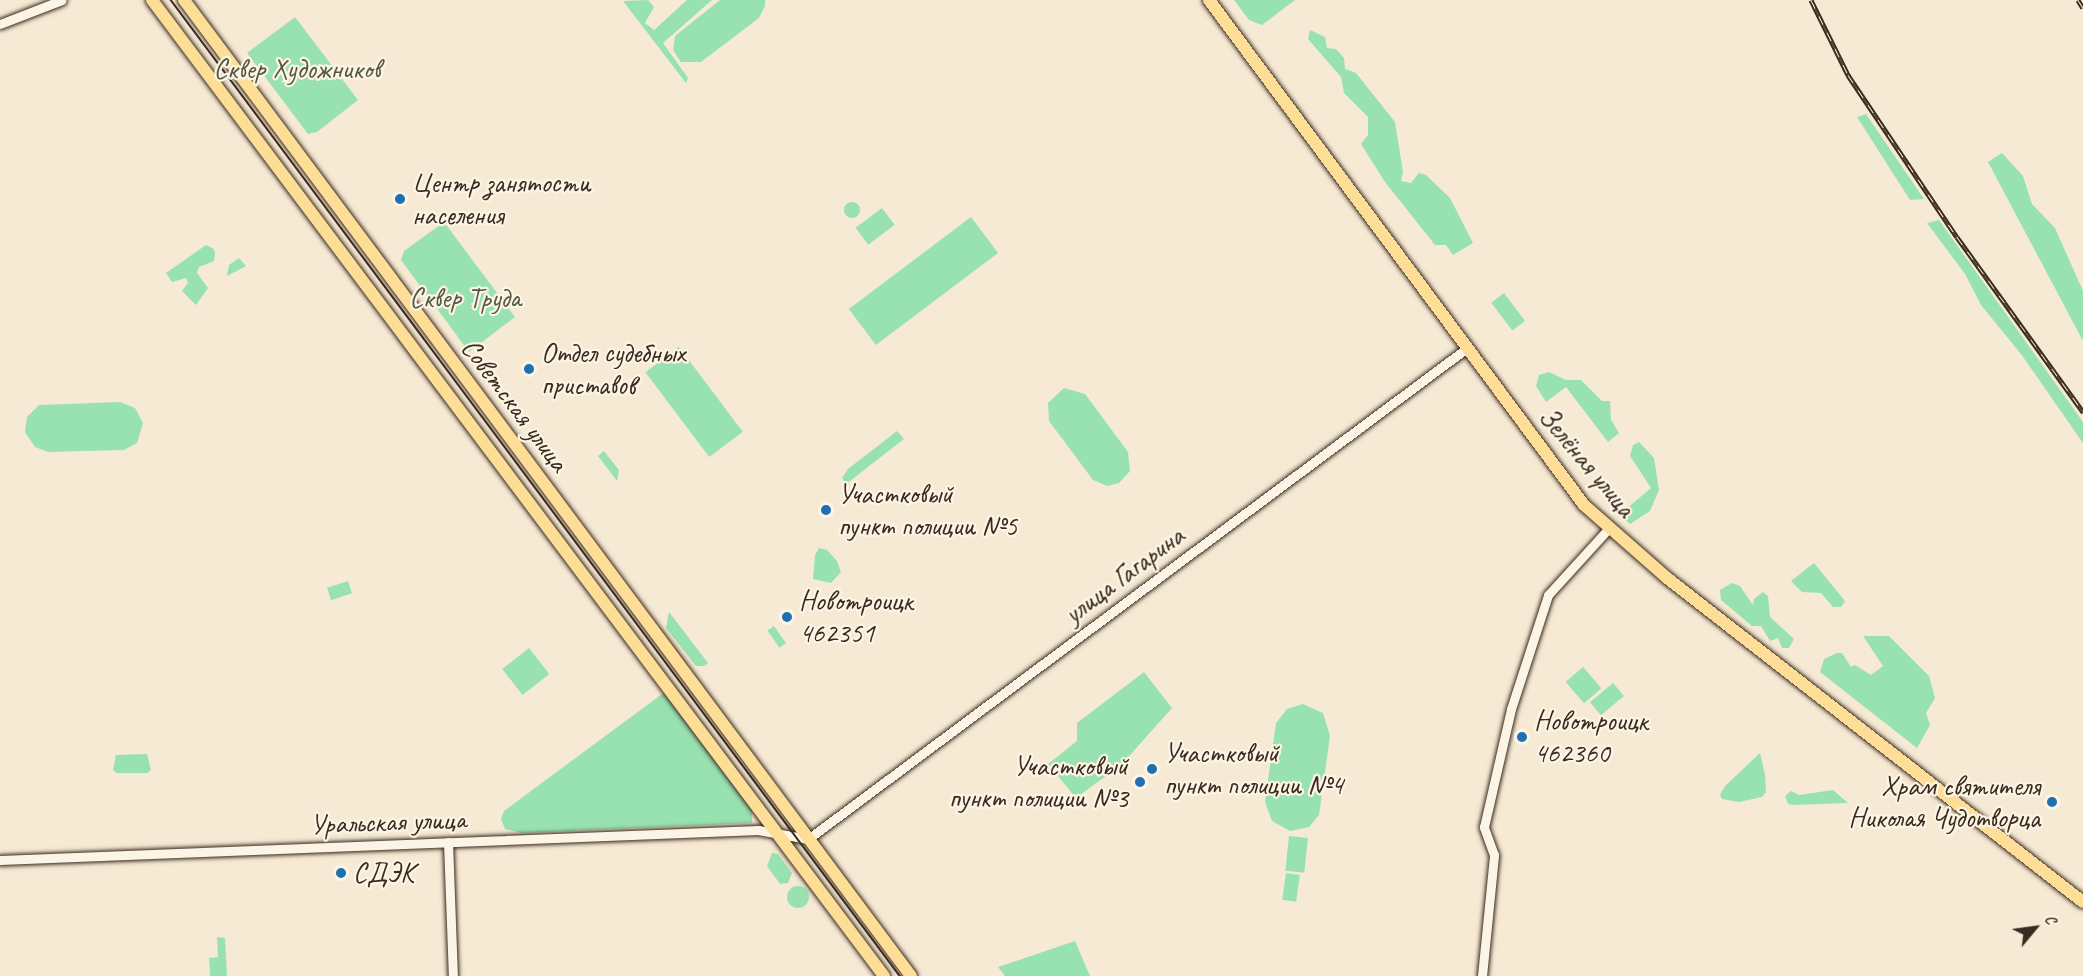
<!DOCTYPE html>
<html>
<head>
<meta charset="utf-8">
<style>
  body { margin:0 }
  #map { position:relative; width:2083px; height:976px; overflow:hidden; background:#f6ead4; font-family:Caveat,sans-serif }
  div>[style] { position:absolute }
  [style*='--x'] { left:calc(var(--x)*1px); top:calc(var(--y)*1px); width:calc(var(--w)*1px); rotate:calc(var(--a)*1deg) }
  .green>* { inset:0; background:#98e2b1; transform-origin:0 0 }
  .round { border-radius:50% }
  .roads { filter:drop-shadow(0 0 2px #3b2a1e) drop-shadow(0 0 2px #3b2a1e) }
  .minor>* { height:9px; margin:-4.5px; padding:0 4.5px; transform-origin:4.5px; border-radius:4.5px; background:#fcf5e5 }
  .major>* { height:12px; margin:-6px; padding:0 6px; transform-origin:6px; border-radius:6px; background:#fedd96 }
  .tram>* { height:1.5px; margin:-0.75px; padding:0 0.75px; transform-origin:0.75px; border-radius:0.75px; background:#3b2a1e }
  .rail>* { height:5px; margin-top:-2.5px; transform-origin:0; background:repeating-linear-gradient(90deg,#fcf5e5 0 9px,#3b2a1e 0 18px); box-sizing:border-box; border-block:2px solid #3b2a1e }
  .dots>* { width:16px; height:16px; translate:-50% -50%; box-sizing:border-box; border:3px solid #fcf5e5; border-radius:50% }
  span { translate:-50% -50%; white-space:nowrap; text-align:center; line-height:1.15; -webkit-text-stroke:4.5px #fcf5e5; paint-order:stroke }
  .park-label { font-size:28px; color:#525843 }
  .poi-label { font-size:28px; color:#3b2a1e }
  .left { translate:0 -50%; text-align:left }
  .right { translate:-100% -50%; text-align:right }
  .street-label { font-size:28px; color:#3b2a1e }
  .north { position:absolute; left:2005px; top:898px; width:60px; height:60px; -webkit-text-stroke:4px #fcf5e5; paint-order:stroke; rotate:61deg; font-size:16px; font-weight:700; line-height:24px; text-align:center; color:#3b2a1e }
  .north::after { content:''; display:block; margin:auto; width:21px; height:27px; background:#3b2a1e; clip-path:polygon(50% 0,100% 100%,50% 72%,0 100%) }
</style>
</head>
<body>
<div id="map">
  <div class="green">
    <i style="clip-path:polygon(648px 0,654px 7px,645px 23px,654px 30px,687px 0,712px 0,663px 43px,688px 78px,686px 83px,623px 1px)"></i>
    <i style="clip-path:polygon(720px 0,765px 0,765px 6px,759px 18px,701px 62px,681px 62px,673px 50px,675px 36px)"></i>
    <i style="clip-path:polygon(1234px 0,1295px 0,1262px 25px,1249px 20px)"></i>
    <i style="clip-path:polygon(295px 17px,358px 100px,317px 132px,308px 134px,247px 53px)"></i>
    <i style="clip-path:polygon(1310px 30px,1325px 37px,1327px 48px,1336px 49px,1344px 58px,1345px 69px,1356px 73px,1395px 122px,1403px 172px,1401px 181px,1411px 183px,1419px 173px,1426px 175px,1450px 198px,1473px 243px,1453px 255px,1446px 245px,1435px 245px,1385px 182px,1361px 144px,1368px 135px,1368px 117px,1344px 93px,1341px 77px,1308px 39px)"></i>
    <i style="clip-path:polygon(1866px 114px,1924px 199px,1910px 200px,1857px 117px)"></i>
    <i style="clip-path:polygon(2002px 153px,2023px 176px,2032px 204px,2055px 228px,2083px 291px,2083px 341px,1988px 162px)"></i>
    <i class="round" style="left:844px;top:202px;width:16px;height:16px"></i>
    <i style="left:882px;top:208px;width:21px;height:33px;rotate:53deg"></i>
    <i style="left:971px;top:217px;width:45px;height:153px;rotate:53deg"></i>
    <i style="clip-path:polygon(1939px 220px,2083px 422px,2083px 443px,2021px 354px,1981px 305px,1965px 274px,1927px 223px)"></i>
    <i style="clip-path:polygon(444px 222px,515px 317px,469px 352px,401px 260px,404px 251px)"></i>
    <i style="clip-path:polygon(206px 245px,214px 249px,215px 254px,214px 261px,199px 267px,197px 273px,208px 288px,196px 305px,182px 291px,188px 283px,186px 278px,172px 282px,166px 273px)"></i>
    <i style="clip-path:polygon(239px 258px,246px 266px,227px 276px,229px 265px)"></i>
    <i style="left:1504px;top:293px;width:35px;height:16px;rotate:53deg"></i>
    <i style="left:679px;top:347px;width:106px;height:42px;rotate:53deg"></i>
    <i style="clip-path:polygon(1549px 372px,1566px 380px,1581px 380px,1602px 401px,1610px 401px,1611px 420px,1619px 433px,1608px 442px,1566px 387px,1546px 402px,1536px 386px,1539px 375px)"></i>
    <i style="clip-path:polygon(1064px 388px,1085px 394px,1128px 452px,1130px 471px,1119px 483px,1107px 486px,1093px 480px,1049px 421px,1048px 403px)"></i>
    <i style="clip-path:polygon(120px 402px,135px 408px,143px 423px,137px 443px,124px 450px,48px 452px,35px 447px,25px 432px,27px 417px,39px 405px)"></i>
    <i style="clip-path:polygon(897px 431px,904px 439px,846px 484px,842px 478px,848px 469px)"></i>
    <i style="clip-path:polygon(1639px 442px,1654px 458px,1659px 490px,1650px 511px,1630px 524px,1619px 515px,1651px 488px,1630px 456px,1633px 445px)"></i>
    <i style="clip-path:polygon(604px 451px,619px 470px,617px 481px,598px 456px)"></i>
    <i style="clip-path:polygon(819px 548px,827px 550px,837px 561px,841px 572px,831px 583px,813px 579px,815px 555px)"></i>
    <i style="clip-path:polygon(1814px 563px,1845px 601px,1841px 607px,1833px 607px,1821px 593px,1802px 592px,1791px 581px)"></i>
    <i style="left:348px;top:581px;width:13px;height:22px;rotate:72deg"></i>
    <i style="clip-path:polygon(1732px 583px,1740px 586px,1753px 605px,1754px 599px,1763px 592px,1768px 596px,1770px 617px,1794px 639px,1789px 648px,1782px 648px,1778px 638px,1770px 641px,1761px 626px,1752px 626px,1721px 600px,1720px 590px)"></i>
    <i style="clip-path:polygon(669px 612px,708px 663px,704px 666px,696px 666px,666px 628px)"></i>
    <i style="left:774px;top:626px;width:21px;height:8px;rotate:55deg"></i>
    <i style="clip-path:polygon(1863px 636px,1889px 636px,1929px 676px,1935px 698px,1926px 713px,1930px 725px,1917px 748px,1820px 672px,1824px 659px,1837px 653px,1842px 653px,1851px 667px,1855px 665px,1871px 675px,1883px 666px)"></i>
    <i style="left:529px;top:648px;width:33px;height:34px;rotate:52deg"></i>
    <i style="left:1583px;top:667px;width:28px;height:23px;rotate:49deg"></i>
    <i style="clip-path:polygon(1144px 672px,1172px 708px,1122px 764px,1076px 798px,1048px 764px,1077px 741px,1077px 723px)"></i>
    <i style="left:1613px;top:683px;width:17px;height:30px;rotate:50deg"></i>
    <i style="clip-path:polygon(662px 694px,668px 695px,752px 809px,752px 823px,522px 833px,505px 829px,501px 819px,504px 811px)"></i>
    <i style="clip-path:polygon(1303px 704px,1323px 713px,1330px 736px,1319px 815px,1309px 827px,1290px 831px,1272px 821px,1265px 802px,1276px 723px,1287px 709px)"></i>
    <i style="clip-path:polygon(1760px 753px,1765px 775px,1766px 792px,1762px 797px,1739px 802px,1722px 799px,1720px 795px,1725px 786px)"></i>
    <i style="clip-path:polygon(147px 754px,151px 770px,147px 773px,117px 773px,113px 770px,116px 755px)"></i>
    <i style="clip-path:polygon(1833px 790px,1848px 803px,1793px 805px,1788px 804px,1785px 796px,1791px 791px,1799px 795px)"></i>
    <i style="left:1289px;top:836px;width:19px;height:35px;rotate:6deg"></i>
    <i style="clip-path:polygon(772px 853px,778px 854px,792px 873px,788px 883px,780px 884px,767px 866px)"></i>
    <i style="left:1286px;top:873px;width:14px;height:27px;rotate:8deg"></i>
    <i class="round" style="left:787px;top:886px;width:22px;height:22px"></i>
    <i style="clip-path:polygon(217px 937px,225px 938px,227px 976px,210px 976px,209px 958px,218px 957px)"></i>
    <i style="clip-path:polygon(1075px 941px,1090px 976px,1005px 976px,998px 967px)"></i>
  </div>
  <div class="roads">
    <div class="minor">
      <i style="--x:0;--y:24;--w:66;--a:-21.2"></i>
      <i style="--x:448;--y:842;--w:134;--a:87.9"></i>
      <i style="--x:0;--y:860;--w:759;--a:-2.27"></i>
      <i style="--x:758;--y:830;--w:51;--a:10.2"></i>
      <i style="--x:808;--y:839;--w:822;--a:-36.69"></i>
      <i style="--x:1482;--y:976;--w:122;--a:-84.3"></i>
      <i style="--x:1494;--y:855;--w:30;--a:-110"></i>
      <i style="--x:1484;--y:827;--w:121;--a:-77.1"></i>
      <i style="--x:1511;--y:709;--w:120;--a:-72"></i>
      <i style="--x:1548;--y:595;--w:89;--a:-47.7"></i>
    </div>
    <div class="major">
      <i style="--x:152;--y:0;--w:1220;--a:53.13"></i>
      <i style="--x:184;--y:0;--w:1217;--a:53.32"></i>
      <i style="--x:1209;--y:0;--w:629;--a:53.4"></i>
      <i style="--x:1584;--y:505;--w:111;--a:41.3"></i>
      <i style="--x:1667;--y:578;--w:527;--a:37.91"></i>
    </div>
  </div>
  <div class="tram">
    <i style="--x:171;--y:0;--w:1218;--a:53.24"></i>
  </div>
  <div class="rail">
    <i style="--x:1811;--y:0;--w:84;--a:63.7"></i>
    <i style="--x:1848;--y:75;--w:195;--a:56.1"></i>
    <i style="--x:1957;--y:237;--w:216;--a:54.2"></i>
    <i style="--x:2078;--y:0;--w:9;--a:58"></i>
  </div>
  <div class="dots">
    <i style="left:400px;top:199px;background:#1f6fb2"></i>
    <i style="left:529px;top:369px;background:#1f6fb2"></i>
    <i style="left:826px;top:510px;background:#1f6fb2"></i>
    <i style="left:787px;top:617px;background:#1f6fb2"></i>
    <i style="left:1522px;top:737px;background:#1f6fb2"></i>
    <i style="left:1152px;top:769px;background:#1f6fb2"></i>
    <i style="left:1140px;top:782px;background:#1f6fb2"></i>
    <i style="left:2052px;top:802px;background:#1f6fb2"></i>
    <i style="left:341px;top:873px;background:#1f6fb2"></i>
  </div>
  <div class="park-label">
    <span style="left:297px;top:69px">Сквер Художников</span>
    <span style="left:465px;top:298px">Сквер Труда</span>
  </div>
  <div class="poi-label">
    <span class="left" style="left:412px;top:199px">Центр занятости<br>населения</span>
    <span class="left" style="left:541px;top:369px">Отдел судебных<br>приставов</span>
    <span class="left" style="left:838px;top:510px">Участковый<br>пункт полиции №5</span>
    <span class="left" style="left:799px;top:617px">Новотроицк<br>462351</span>
    <span class="left" style="left:1534px;top:737px">Новотроицк<br>462360</span>
    <span class="left" style="left:1164px;top:769px">Участковый<br>пункт полиции №4</span>
    <span class="right" style="left:1128px;top:782px">Участковый<br>пункт полиции №3</span>
    <span class="right" style="left:2040px;top:802px">Храм святителя<br>Николая Чудотворца</span>
    <span class="left" style="left:353px;top:873px">СДЭК</span>
  </div>
  <div class="street-label">
    <span style="left:515px;top:405px;rotate:53deg">Советская улица</span>
    <span style="left:1587px;top:462px;rotate:50deg">Зелёная улица</span>
    <span style="left:1124px;top:575px;rotate:-37deg">улица Гагарина</span>
    <span style="left:388px;top:822px;rotate:-2deg">Уральская улица</span>
  </div>
  <div class="north">С</div>
</div>
</body>
</html>
